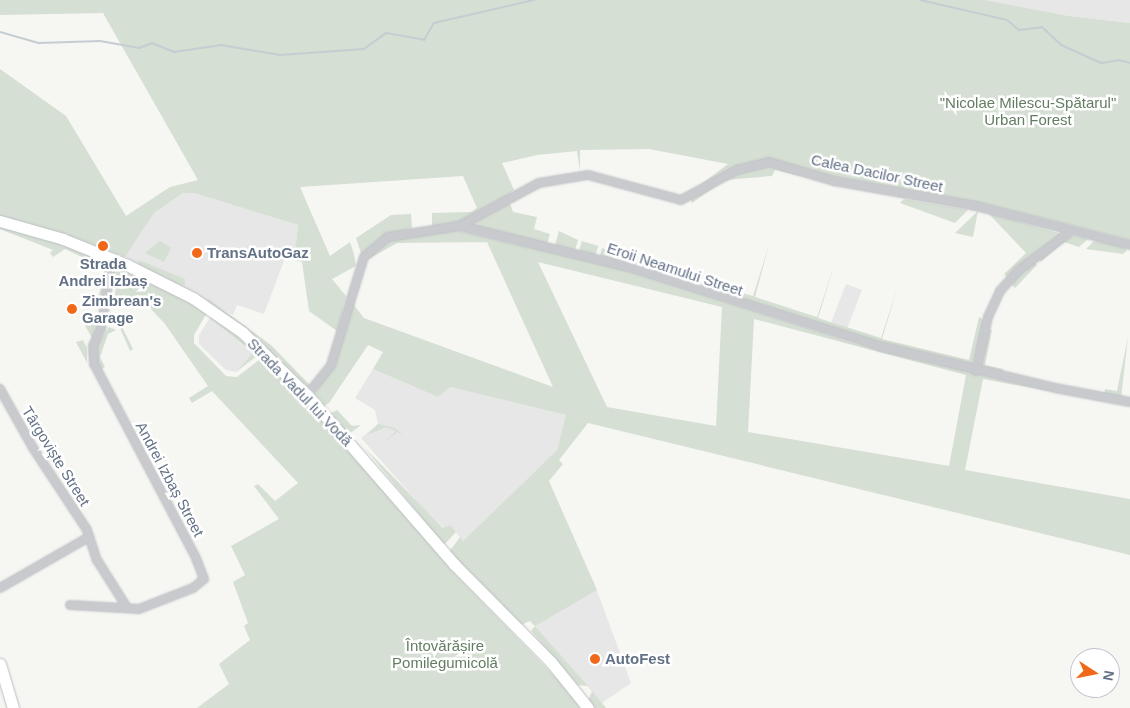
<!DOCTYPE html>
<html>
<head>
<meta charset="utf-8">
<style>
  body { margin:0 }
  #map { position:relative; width:1130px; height:708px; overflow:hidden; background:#f6f6f2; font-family:Arial,sans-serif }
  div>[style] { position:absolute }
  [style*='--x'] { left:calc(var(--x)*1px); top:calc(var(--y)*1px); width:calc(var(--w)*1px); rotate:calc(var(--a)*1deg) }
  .built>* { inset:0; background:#e6e7e6; transform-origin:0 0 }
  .green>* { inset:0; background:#d6dfd3; transform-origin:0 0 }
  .stream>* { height:2px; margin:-1px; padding:0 1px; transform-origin:1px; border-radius:1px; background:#c5cdd3 }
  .roads { filter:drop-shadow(0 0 1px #bcbfc4) drop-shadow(0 0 1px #bcbfc4) }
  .street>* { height:8px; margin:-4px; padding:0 4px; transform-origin:4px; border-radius:4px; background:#c8cace }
  .secondary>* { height:11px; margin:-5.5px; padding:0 5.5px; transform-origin:5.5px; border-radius:5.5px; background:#fff }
  .dots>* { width:14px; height:14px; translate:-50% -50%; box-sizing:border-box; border:2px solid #fff; border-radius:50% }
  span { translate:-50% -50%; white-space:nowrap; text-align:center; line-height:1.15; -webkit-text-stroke:5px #fff; paint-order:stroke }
  .park-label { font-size:15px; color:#647d62 }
  .street-label { font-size:15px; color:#637186 }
  .poi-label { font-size:15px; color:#637186; font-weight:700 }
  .left { translate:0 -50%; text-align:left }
  .north { position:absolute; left:1070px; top:648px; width:50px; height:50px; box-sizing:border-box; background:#fff; border:1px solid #c1c6cf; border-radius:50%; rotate:101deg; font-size:14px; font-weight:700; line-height:20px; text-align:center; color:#637186 }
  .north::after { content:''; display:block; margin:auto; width:18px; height:22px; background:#f16918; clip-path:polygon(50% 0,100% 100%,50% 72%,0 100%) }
</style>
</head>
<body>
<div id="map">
  <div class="built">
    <i style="clip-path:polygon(985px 0,1130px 0,1130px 23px,1069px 16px)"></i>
    <i style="clip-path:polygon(183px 193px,194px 193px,298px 225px,294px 260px,285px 258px,264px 314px,237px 305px,233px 315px,125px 257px,154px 213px)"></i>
    <i style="left:846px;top:284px;width:17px;height:41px;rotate:21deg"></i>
    <i style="clip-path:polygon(210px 318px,253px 354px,236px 372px,226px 370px,199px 344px,199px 335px)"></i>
    <i style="clip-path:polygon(373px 369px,438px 397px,450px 387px,566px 415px,557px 450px,463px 541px,450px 525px,444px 528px,423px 508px,361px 438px,378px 424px,375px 410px,355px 398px)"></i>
    <i style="clip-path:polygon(476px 558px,593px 580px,631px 683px,602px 703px)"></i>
  </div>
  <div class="green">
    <i style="clip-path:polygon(0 0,985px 0,1069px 16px,1130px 23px,1130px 240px,976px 202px,814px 173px,763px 160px,724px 173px,692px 191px,728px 164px,649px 149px,580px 150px,580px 171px,577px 151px,537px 155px,502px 163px,514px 190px,495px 205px,456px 224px,432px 226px,432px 213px,471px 212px,477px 208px,463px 176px,300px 187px,330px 256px,350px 242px,354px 254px,356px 266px,332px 279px,346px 296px,337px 331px,309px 311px,302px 262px,294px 260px,298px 225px,194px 193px,183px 193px,154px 213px,125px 257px,65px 235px,0 217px,0 69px,66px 116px,126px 216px,170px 187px,198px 180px,103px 13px,0 15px)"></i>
    <i style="clip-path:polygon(770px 165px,808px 178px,775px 170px,772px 176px,725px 180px,692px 203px,690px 199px,734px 173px)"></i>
    <i style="clip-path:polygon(904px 199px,968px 210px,955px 223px,900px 203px)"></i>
    <i style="clip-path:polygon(510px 203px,513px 212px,537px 217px,534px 229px,550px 234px,547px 244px,467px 226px)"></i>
    <i style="clip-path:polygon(978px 211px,973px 237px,955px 233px)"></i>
    <i style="clip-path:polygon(988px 213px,1062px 234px,1030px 257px,1008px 278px,1004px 274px,1026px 253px)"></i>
    <i style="clip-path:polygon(411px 214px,412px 228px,384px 235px,362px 256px,356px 238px,391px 215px)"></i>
    <i style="clip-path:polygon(0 225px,65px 243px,109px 261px,99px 305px,95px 308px,105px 274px,101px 266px,65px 249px,53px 257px,50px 253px,53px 250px,0 229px)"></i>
    <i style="clip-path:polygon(evenodd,454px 230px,628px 270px,856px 344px,1059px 393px,983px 379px,965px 470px,1130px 499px,1130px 555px,588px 423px,559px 460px,563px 464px,549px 481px,597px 590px,535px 626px,588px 686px,578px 685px,531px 631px,535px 626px,530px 621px,521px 625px,449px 552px,460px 537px,463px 541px,557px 450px,566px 415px,450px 387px,438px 397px,373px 369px,383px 352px,368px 345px,329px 403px,322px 407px,312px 397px,338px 356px,353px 304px,364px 318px,553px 387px,487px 242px,397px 243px,367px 260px,385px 241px,454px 230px,538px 262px,722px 307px,716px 426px,607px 407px,538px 262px,454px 230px,754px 319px,966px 375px,949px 466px,748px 432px,754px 319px)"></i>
    <i style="clip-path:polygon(559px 231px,578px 240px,575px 250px,555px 245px)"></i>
    <i style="clip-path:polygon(1073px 236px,1088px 239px,1079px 247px,1064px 242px,1041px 262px,1038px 258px,1060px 242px)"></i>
    <i style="clip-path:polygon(160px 241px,171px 248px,164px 262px,145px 253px)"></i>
    <i style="left:582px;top:241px;width:17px;height:10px;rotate:17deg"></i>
    <i style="clip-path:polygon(1094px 241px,1122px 246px,1127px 250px,1123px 254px,1086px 249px)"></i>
    <i style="clip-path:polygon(769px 245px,755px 297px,817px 317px,834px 266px,818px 318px,881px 338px,898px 286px,882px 339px,969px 360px,979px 317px,984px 320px,972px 367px,897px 349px,740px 301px,742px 293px,753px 296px)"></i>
    <i style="clip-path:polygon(602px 248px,619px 254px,618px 261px,600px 256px)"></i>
    <i style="clip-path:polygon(139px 260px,185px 279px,185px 284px,182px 286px,138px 264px)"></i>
    <i style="clip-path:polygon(1033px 261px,1037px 265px,1015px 288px,1009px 282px)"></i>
    <i style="clip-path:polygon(115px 263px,208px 311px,194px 335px,194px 343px,226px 376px,237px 377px,264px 356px,374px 477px,452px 571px,567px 689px,580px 708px,197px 708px,229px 684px,219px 664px,250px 640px,244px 626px,248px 623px,233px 582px,245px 575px,231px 546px,279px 519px,254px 486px,258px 484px,275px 501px,298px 483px,212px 391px,192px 403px,189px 398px,208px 386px,165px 324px,138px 295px,113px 305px,117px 281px,111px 280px)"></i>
    <i style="clip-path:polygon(207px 298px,271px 345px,310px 385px,306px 389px,265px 347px,208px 303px)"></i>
    <i style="clip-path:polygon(105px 311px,111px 313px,122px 327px,133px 349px,130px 351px,120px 328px)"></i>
    <i style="clip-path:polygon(101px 312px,95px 337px,92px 338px,82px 320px)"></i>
    <i style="clip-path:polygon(212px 315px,261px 353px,236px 372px,253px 353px,210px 318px)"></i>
    <i style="clip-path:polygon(109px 327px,116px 330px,108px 334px,100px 357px,105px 367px,100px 370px,95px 349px)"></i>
    <i style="clip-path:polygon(987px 329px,992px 330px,985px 365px,1003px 369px,1002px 373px,978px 368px)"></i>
    <i style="clip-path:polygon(1128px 337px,1121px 398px,1104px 395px,1105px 389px,1117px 391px)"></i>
    <i style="clip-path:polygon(83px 340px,87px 348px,87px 363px,76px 342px)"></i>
    <i style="clip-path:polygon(337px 410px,352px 426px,361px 425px,348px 435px,329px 414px)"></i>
    <i style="clip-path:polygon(378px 424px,395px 428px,403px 435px,397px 432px,382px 444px,396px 431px,386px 427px,367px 435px)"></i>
    <i style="clip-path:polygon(364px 447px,443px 528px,450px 525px,456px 532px,444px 545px)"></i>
    <i style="clip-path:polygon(592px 691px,602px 703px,606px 708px,593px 708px,588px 701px)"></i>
  </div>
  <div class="stream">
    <i style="--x:920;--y:0;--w:89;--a:12.9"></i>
    <i style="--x:1007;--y:20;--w:16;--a:40"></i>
    <i style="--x:1019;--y:30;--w:23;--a:-7"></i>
    <i style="--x:1042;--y:27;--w:26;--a:43"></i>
    <i style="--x:1061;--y:45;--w:44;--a:24.2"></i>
    <i style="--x:1101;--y:63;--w:18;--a:-9"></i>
    <i style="--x:1119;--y:60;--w:11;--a:15"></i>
    <i style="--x:0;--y:32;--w:41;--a:15.8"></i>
    <i style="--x:39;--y:43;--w:61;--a:-1.9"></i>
    <i style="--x:100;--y:41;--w:40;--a:10"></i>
    <i style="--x:139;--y:48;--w:14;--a:-21"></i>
    <i style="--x:152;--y:43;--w:24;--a:22"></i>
    <i style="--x:174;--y:52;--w:48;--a:-8.5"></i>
    <i style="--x:221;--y:45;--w:60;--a:9.6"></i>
    <i style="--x:280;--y:55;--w:84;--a:-4.1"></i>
    <i style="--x:364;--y:49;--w:27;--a:-36"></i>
    <i style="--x:386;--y:33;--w:39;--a:10"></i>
    <i style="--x:424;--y:40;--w:20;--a:-60"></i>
    <i style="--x:434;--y:23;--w:103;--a:-13"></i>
  </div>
  <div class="roads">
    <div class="street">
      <i style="--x:459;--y:226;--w:91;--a:-28.3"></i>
      <i style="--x:539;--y:183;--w:50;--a:-9.3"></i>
      <i style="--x:588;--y:175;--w:96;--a:15"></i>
      <i style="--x:681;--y:200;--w:64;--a:-28.2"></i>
      <i style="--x:737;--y:170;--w:33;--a:-14"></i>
      <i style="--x:769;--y:162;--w:68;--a:16.3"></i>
      <i style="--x:834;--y:181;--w:144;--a:10"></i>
      <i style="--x:976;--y:206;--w:159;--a:14.2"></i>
      <i style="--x:976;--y:371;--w:55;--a:-77.5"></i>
      <i style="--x:988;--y:317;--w:29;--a:-65"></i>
      <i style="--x:1000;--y:291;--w:28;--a:-48"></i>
      <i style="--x:1019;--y:270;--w:64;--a:-36.7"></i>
      <i style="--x:0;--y:389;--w:68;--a:60.8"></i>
      <i style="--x:33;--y:448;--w:98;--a:56.6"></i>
      <i style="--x:87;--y:530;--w:32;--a:72"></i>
      <i style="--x:97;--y:560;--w:54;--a:57.8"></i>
      <i style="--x:307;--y:395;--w:38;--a:-51"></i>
      <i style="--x:331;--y:365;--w:113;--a:-73"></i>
      <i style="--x:364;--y:257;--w:31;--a:-40"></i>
      <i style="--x:388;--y:237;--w:72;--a:-8.8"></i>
      <i style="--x:459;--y:226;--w:175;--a:13.6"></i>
      <i style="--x:629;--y:267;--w:262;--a:17.5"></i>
      <i style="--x:879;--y:346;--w:181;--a:13.4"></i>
      <i style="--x:1055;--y:388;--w:76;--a:10.6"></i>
      <i style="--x:0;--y:588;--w:103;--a:-29.8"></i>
      <i style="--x:70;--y:605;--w:69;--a:3.3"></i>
      <i style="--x:139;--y:609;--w:58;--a:-21.3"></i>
      <i style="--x:193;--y:588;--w:14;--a:-39"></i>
      <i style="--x:204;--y:579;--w:22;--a:-111"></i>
      <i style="--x:196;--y:558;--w:219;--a:-117.7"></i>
      <i style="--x:94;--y:364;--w:18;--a:-93"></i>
      <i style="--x:93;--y:346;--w:19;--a:-65"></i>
      <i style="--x:101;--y:329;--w:72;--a:-81.2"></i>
    </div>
    <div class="secondary">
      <i style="--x:0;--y:221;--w:66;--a:15.9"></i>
      <i style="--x:63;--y:239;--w:69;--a:22.1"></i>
      <i style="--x:127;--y:265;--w:74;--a:26.6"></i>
      <i style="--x:193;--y:298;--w:60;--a:34.8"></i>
      <i style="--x:242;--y:332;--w:91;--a:44.1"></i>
      <i style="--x:307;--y:395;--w:224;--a:49"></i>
      <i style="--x:454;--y:564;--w:138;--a:45.3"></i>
      <i style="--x:551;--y:662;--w:59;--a:51.2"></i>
      <i style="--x:0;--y:664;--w:46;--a:73.5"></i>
    </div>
  </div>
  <div class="dots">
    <i style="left:103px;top:246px;background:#f16918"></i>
    <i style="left:197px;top:253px;background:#f16918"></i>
    <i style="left:72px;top:309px;background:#f16918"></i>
    <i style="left:595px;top:659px;background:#f16918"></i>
  </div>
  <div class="park-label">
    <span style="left:1028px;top:111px">"Nicolae Milescu-Spătarul"<br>Urban Forest</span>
    <span style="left:445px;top:654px">Întovărășire<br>Pomilegumicolă</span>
  </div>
  <div class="street-label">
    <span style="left:877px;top:173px;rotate:12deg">Calea Dacilor Street</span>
    <span style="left:675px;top:269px;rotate:18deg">Eroii Neamului Street</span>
    <span style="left:300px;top:392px;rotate:46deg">Strada Vadul lui Vodă</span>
    <span style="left:56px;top:456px;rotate:58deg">Târgoviște Street</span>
    <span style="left:170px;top:479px;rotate:62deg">Andrei Izbaș Street</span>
  </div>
  <div class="poi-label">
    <span class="left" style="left:207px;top:253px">TransAutoGaz</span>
    <span style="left:103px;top:272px">Strada<br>Andrei Izbaș</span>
    <span class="left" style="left:82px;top:309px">Zimbrean's<br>Garage</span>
    <span class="left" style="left:605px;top:659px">AutoFest</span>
  </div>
  <div class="north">N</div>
</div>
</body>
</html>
